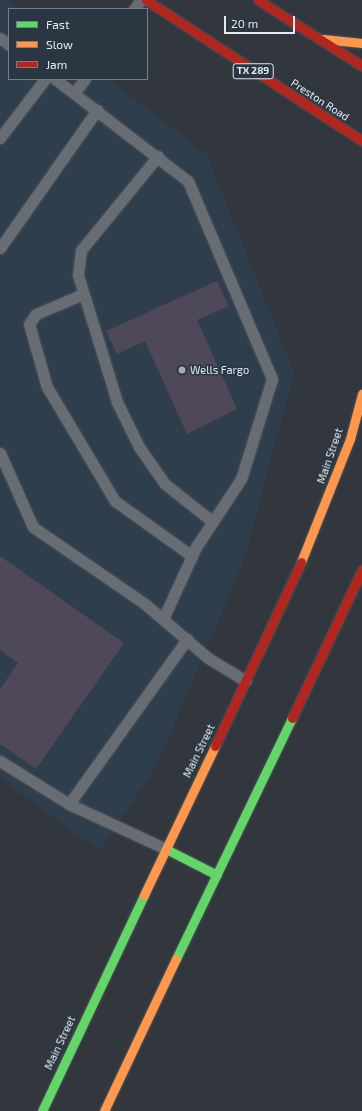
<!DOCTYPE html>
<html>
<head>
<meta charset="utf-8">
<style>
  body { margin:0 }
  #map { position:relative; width:362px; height:1111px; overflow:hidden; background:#31373d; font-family:"Exo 2",sans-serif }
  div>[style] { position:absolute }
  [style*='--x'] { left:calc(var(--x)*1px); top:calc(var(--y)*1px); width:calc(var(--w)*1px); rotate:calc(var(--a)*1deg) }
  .built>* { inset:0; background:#2f3e4d }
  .building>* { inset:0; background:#4f4858 }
  .roads { filter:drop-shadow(0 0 1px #4e5359) drop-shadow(0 0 1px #4e5359) }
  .lane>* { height:11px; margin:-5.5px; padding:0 5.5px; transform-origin:5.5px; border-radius:5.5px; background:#686d73 }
  .fast>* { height:9px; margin:-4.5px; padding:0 4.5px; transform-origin:4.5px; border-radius:4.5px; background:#63d668 }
  .slow>* { height:9px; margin:-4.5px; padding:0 4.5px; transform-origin:4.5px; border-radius:4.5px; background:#ff974d }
  .jam>* { height:9px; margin:-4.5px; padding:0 4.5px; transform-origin:4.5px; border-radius:4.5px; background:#b3261e }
  .dots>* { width:11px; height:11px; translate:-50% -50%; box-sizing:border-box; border:2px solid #2b3643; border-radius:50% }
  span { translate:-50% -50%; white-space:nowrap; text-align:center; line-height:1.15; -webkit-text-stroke:3px #2b3643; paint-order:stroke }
  .shield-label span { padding:1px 3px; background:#2b3643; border:1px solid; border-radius:3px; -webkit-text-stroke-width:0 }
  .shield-label { font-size:10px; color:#e3eaf2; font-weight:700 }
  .street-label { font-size:11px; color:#e3eaf2 }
  .poi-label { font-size:11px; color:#e3eaf2 }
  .left { translate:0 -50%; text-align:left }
  .legend { position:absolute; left:8px; top:8px; width:140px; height:72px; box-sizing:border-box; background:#2b3643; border:1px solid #757e89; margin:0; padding:5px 7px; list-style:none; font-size:12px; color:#e3eaf2 }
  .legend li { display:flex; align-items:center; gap:8px; height:20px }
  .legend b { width:20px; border:1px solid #757e89 }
  .scale { position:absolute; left:224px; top:16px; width:71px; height:18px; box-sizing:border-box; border:2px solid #e3eaf2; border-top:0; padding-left:5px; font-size:12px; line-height:14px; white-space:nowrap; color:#e3eaf2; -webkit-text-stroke:3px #2b3643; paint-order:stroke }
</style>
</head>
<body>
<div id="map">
  <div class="built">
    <i style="clip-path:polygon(0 0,7px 0,19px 9px,9px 9px,9px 79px,109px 79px,207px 155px,294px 372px,244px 560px,156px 767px,100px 851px,0 779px)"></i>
  </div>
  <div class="building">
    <i style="clip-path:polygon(217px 281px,229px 306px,197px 320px,237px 409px,187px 434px,145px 341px,117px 354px,106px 331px)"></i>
    <i style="clip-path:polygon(0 556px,124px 643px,36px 769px,0 744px,0 689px,18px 663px,0 650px)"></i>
  </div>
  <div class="roads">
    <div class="lane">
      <i style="--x:134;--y:9;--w:11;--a:-52"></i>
      <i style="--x:0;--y:38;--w:11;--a:38"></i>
      <i style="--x:55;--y:79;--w:168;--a:37.5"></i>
      <i style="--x:188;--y:181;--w:215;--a:67"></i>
      <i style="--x:272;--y:379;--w:105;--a:107.2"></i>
      <i style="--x:241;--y:479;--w:82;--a:123.5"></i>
      <i style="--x:196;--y:547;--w:79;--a:114.6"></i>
      <i style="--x:74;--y:93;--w:18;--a:-52"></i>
      <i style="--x:0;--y:138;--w:74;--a:-52.7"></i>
      <i style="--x:158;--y:156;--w:122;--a:129.3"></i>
      <i style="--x:81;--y:250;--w:25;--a:97"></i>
      <i style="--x:78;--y:275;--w:133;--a:72.9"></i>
      <i style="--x:117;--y:402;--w:50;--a:63.9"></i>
      <i style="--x:139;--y:447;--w:45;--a:54.9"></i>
      <i style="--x:165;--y:484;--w:61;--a:38.4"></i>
      <i style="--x:0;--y:248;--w:169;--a:-54.9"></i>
      <i style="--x:83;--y:294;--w:51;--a:156.9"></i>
      <i style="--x:36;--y:314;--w:12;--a:125"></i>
      <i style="--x:29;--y:324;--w:66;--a:74.1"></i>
      <i style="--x:47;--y:387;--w:133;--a:59.2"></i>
      <i style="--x:115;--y:501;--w:95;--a:35.5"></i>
      <i style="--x:0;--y:453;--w:81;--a:66"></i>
      <i style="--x:33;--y:527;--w:136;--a:34.5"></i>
      <i style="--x:145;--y:604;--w:83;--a:40.6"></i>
      <i style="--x:208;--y:658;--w:44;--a:31.2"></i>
      <i style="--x:0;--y:761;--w:81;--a:31.9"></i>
      <i style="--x:69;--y:804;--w:107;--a:24.9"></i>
      <i style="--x:69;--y:804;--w:203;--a:-54.4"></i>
    </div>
    <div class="fast">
      <i style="--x:166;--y:849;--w:57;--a:27"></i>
      <i style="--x:176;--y:959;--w:267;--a:-64.3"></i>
      <i style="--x:42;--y:1111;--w:239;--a:-64.7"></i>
    </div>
    <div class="slow">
      <i style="--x:323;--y:39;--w:39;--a:6"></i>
      <i style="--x:301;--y:562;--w:132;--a:-68.3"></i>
      <i style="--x:350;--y:439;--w:47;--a:-75.1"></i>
      <i style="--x:144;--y:895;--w:165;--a:-64.5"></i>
      <i style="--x:104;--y:1111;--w:168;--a:-64.7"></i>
    </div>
    <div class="jam">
      <i style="--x:146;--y:0;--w:258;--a:33.1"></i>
      <i style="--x:258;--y:0;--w:123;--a:32.4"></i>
      <i style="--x:292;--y:718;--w:164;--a:-64.7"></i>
      <i style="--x:215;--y:746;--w:203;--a:-64.9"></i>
    </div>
  </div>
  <div class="dots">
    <i style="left:182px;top:370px;background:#a5abb3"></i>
  </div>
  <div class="shield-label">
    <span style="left:253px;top:71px">TX 289</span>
  </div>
  <div class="street-label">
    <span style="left:320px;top:100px;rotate:33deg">Preston Road</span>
    <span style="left:330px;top:456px;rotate:-71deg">Main Street</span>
    <span style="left:199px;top:751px;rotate:-64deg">Main Street</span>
    <span style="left:60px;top:1043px;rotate:-65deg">Main Street</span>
  </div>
  <div class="poi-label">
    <span class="left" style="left:190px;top:370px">Wells Fargo</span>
  </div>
  <ul class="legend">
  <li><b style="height:5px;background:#63d668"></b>Fast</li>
  <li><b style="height:5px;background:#ff974d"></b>Slow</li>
  <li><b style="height:5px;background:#b3261e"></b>Jam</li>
  </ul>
  <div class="scale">20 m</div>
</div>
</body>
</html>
